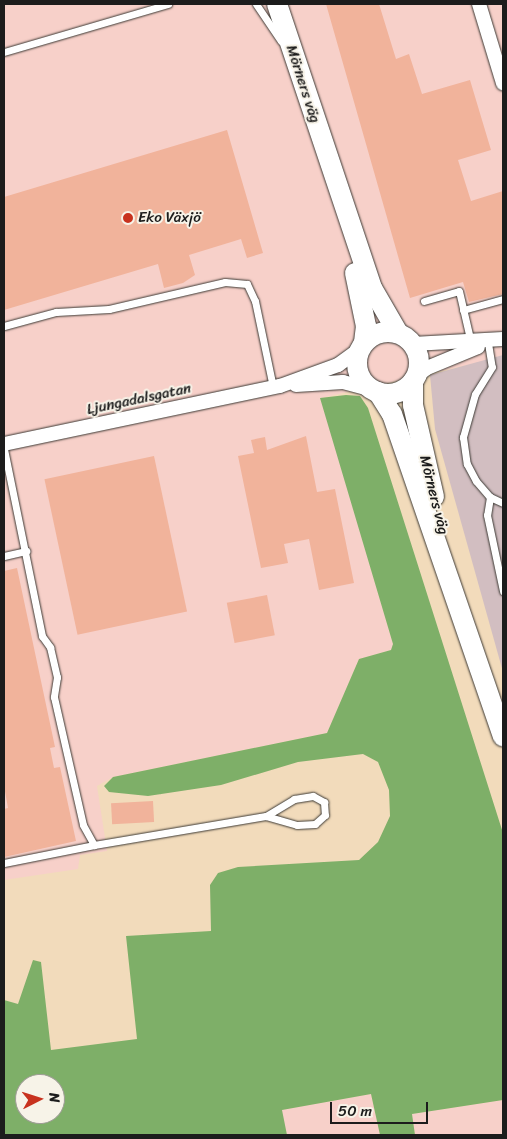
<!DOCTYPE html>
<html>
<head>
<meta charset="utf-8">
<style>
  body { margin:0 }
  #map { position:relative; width:507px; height:1139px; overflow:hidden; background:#f2dbbb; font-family:Sriracha,sans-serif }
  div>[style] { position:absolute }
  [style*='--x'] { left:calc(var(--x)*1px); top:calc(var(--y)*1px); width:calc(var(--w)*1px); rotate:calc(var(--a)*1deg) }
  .built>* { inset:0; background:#f7d0c9 }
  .industrial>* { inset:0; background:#d2bec1 }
  .forest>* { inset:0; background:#7eaf68 }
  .building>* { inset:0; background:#f1b39b; transform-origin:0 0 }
  .roads { filter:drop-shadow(0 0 1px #3c3934) drop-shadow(0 0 1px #3c3934) }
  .lane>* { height:7px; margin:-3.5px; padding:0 3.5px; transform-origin:3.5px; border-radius:3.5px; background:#fff }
  .street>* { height:14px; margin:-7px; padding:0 7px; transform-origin:7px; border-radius:7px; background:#fff }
  .secondary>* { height:20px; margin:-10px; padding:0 10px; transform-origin:10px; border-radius:10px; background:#fff }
  .secondary>.ring { margin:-10px; padding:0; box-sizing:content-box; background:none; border:20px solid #fff; border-radius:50% }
  .dots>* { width:14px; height:14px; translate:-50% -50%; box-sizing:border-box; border:2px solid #f7f3e8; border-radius:50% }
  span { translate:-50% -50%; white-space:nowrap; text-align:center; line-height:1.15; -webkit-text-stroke:4px #f7f3e8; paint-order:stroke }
  .street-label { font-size:15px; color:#1c1c1c }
  .poi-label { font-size:15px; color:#1c1c1c }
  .left { translate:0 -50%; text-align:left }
  .frame { position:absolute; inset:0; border:5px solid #1c1c1c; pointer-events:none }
  .north { position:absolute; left:15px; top:1074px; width:50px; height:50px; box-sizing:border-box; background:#f7f3e8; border:1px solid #9f9d96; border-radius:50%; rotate:85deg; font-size:14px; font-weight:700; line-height:20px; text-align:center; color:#1c1c1c }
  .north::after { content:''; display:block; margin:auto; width:18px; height:22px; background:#c8321e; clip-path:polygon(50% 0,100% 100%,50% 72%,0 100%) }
  .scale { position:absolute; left:330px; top:1102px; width:98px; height:22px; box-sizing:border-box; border:2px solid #1c1c1c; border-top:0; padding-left:6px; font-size:15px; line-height:18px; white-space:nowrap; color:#1c1c1c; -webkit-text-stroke:4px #f7f3e8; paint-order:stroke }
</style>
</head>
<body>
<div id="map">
  <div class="built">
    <i style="clip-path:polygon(4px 4px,503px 4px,503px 357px,321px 398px,393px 644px,391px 650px,359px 659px,327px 733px,113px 777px,97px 786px,107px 851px,80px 855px,78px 869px,4px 880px)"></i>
    <i style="clip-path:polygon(371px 1094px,380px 1135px,287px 1135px,281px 1110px)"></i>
    <i style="clip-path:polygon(503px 1100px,503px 1135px,415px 1135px,412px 1114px)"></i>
  </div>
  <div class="industrial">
    <i style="clip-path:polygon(503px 355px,503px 672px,435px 429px,430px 375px)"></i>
  </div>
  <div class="forest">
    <i style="clip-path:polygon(evenodd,346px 395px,360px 396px,368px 408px,503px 833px,503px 1100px,412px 1114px,415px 1135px,380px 1135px,371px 1094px,282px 1110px,287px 1135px,4px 1135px,4px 1000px,18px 1004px,33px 960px,41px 962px,51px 1050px,137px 1039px,126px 936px,211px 931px,210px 885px,218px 873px,238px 867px,359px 860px,378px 842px,390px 816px,389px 790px,378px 762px,363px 754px,298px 762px,221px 785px,148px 796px,109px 792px,104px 786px,113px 777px,327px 733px,359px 659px,391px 650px,393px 644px,320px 398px,346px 395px,25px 1084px,55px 1084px,55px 1114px,25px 1114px,25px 1084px)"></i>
  </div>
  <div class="building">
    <i style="clip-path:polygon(326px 4px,379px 4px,396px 59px,409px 54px,422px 94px,470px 80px,491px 150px,458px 160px,471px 201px,503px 191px,503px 294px,469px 302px,463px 282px,410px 298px)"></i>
    <i style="clip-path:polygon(227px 130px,263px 253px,247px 258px,241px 239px,189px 255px,195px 275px,183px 283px,164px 288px,158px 264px,4px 310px,4px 197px)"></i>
    <i style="clip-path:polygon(306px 436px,317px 492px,335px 489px,354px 583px,319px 590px,309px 539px,284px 544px,288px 563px,261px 568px,238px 456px,254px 453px,251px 440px,265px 437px,267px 450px)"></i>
    <i style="left:154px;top:456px;width:159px;height:112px;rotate:78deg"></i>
    <i style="clip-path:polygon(17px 568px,55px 747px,50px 748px,54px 768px,60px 767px,76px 841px,4px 857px,4px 809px,8px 808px,4px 786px,4px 571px)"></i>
    <i style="left:267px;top:595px;width:41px;height:41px;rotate:79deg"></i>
    <i style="left:153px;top:801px;width:21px;height:42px;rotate:87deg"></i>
  </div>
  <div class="roads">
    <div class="lane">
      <i style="--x:256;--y:4;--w:45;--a:56"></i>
      <i style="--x:4;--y:52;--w:171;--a:-16.3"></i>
      <i style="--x:424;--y:301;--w:36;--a:-16"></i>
      <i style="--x:459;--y:291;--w:53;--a:77"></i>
      <i style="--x:463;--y:310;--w:41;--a:-15.4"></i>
      <i style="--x:4;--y:326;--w:54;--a:-15.1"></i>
      <i style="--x:56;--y:312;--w:53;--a:-3.2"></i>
      <i style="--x:109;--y:309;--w:119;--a:-13.1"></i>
      <i style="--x:225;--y:282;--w:22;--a:5"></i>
      <i style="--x:247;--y:284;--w:19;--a:65"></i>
      <i style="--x:255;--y:301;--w:88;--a:78.2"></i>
      <i style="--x:488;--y:343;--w:24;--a:81"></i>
      <i style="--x:492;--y:367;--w:32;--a:122"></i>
      <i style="--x:475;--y:394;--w:45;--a:105.6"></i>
      <i style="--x:463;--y:437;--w:27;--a:82"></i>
      <i style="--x:467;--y:464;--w:19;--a:62"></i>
      <i style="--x:476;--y:481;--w:21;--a:49"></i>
      <i style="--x:490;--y:497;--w:14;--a:25"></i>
      <i style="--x:4;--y:449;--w:191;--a:78.5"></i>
      <i style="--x:42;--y:636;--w:14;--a:54"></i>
      <i style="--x:50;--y:647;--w:31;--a:77"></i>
      <i style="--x:57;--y:677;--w:20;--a:99"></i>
      <i style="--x:54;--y:697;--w:131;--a:77.2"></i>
      <i style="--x:83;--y:825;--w:23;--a:61"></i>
      <i style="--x:94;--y:845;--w:174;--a:-9.6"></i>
      <i style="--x:266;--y:816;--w:33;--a:-31"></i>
      <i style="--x:294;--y:799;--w:19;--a:-9"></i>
      <i style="--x:313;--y:796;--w:13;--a:29"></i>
      <i style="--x:324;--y:802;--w:13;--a:86"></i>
      <i style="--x:325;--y:815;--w:13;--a:138"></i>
      <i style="--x:315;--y:824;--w:18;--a:177"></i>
      <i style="--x:297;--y:825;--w:32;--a:-164"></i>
      <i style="--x:490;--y:497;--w:18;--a:99"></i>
      <i style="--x:487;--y:515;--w:78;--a:78.1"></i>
      <i style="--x:4;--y:556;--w:23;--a:-13"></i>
      <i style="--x:4;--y:863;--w:92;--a:-11.3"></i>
    </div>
    <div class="street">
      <i style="--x:479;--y:4;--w:83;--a:73.1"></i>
      <i style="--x:413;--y:344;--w:90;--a:-3.2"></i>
      <i style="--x:414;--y:378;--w:16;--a:-38"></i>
      <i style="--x:427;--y:368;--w:55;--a:-22.4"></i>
      <i style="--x:296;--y:385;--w:47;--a:-3.7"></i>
      <i style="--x:343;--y:382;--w:31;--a:15"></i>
      <i style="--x:4;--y:444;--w:282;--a:-11.9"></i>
      <i style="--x:280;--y:386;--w:62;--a:-19.9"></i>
      <i style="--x:338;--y:365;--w:29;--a:-36"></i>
    </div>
    <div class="secondary">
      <i style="--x:277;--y:4;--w:299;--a:71.5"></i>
      <i style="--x:372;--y:288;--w:52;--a:60"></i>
      <i style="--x:355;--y:273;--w:54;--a:78.3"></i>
      <i style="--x:366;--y:326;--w:17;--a:97"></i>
      <i class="ring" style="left:357px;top:332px;width:42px;height:42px"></i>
      <i style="--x:413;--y:381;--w:24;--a:90"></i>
      <i style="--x:413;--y:405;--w:94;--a:77.1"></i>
      <i style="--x:378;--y:392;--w:26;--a:58"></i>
      <i style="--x:392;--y:414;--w:341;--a:71"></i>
    </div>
  </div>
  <div class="dots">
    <i style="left:128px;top:218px;background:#c8321e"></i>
  </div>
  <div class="street-label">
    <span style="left:303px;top:84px;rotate:72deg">Mörners väg</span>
    <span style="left:139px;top:399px;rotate:-12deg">Ljungadalsgatan</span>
    <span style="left:434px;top:495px;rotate:76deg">Mörners väg</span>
  </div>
  <div class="poi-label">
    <span class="left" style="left:138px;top:218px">Eko Växjö</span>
  </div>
  <div class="frame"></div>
  <div class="north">N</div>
  <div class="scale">50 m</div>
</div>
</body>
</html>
